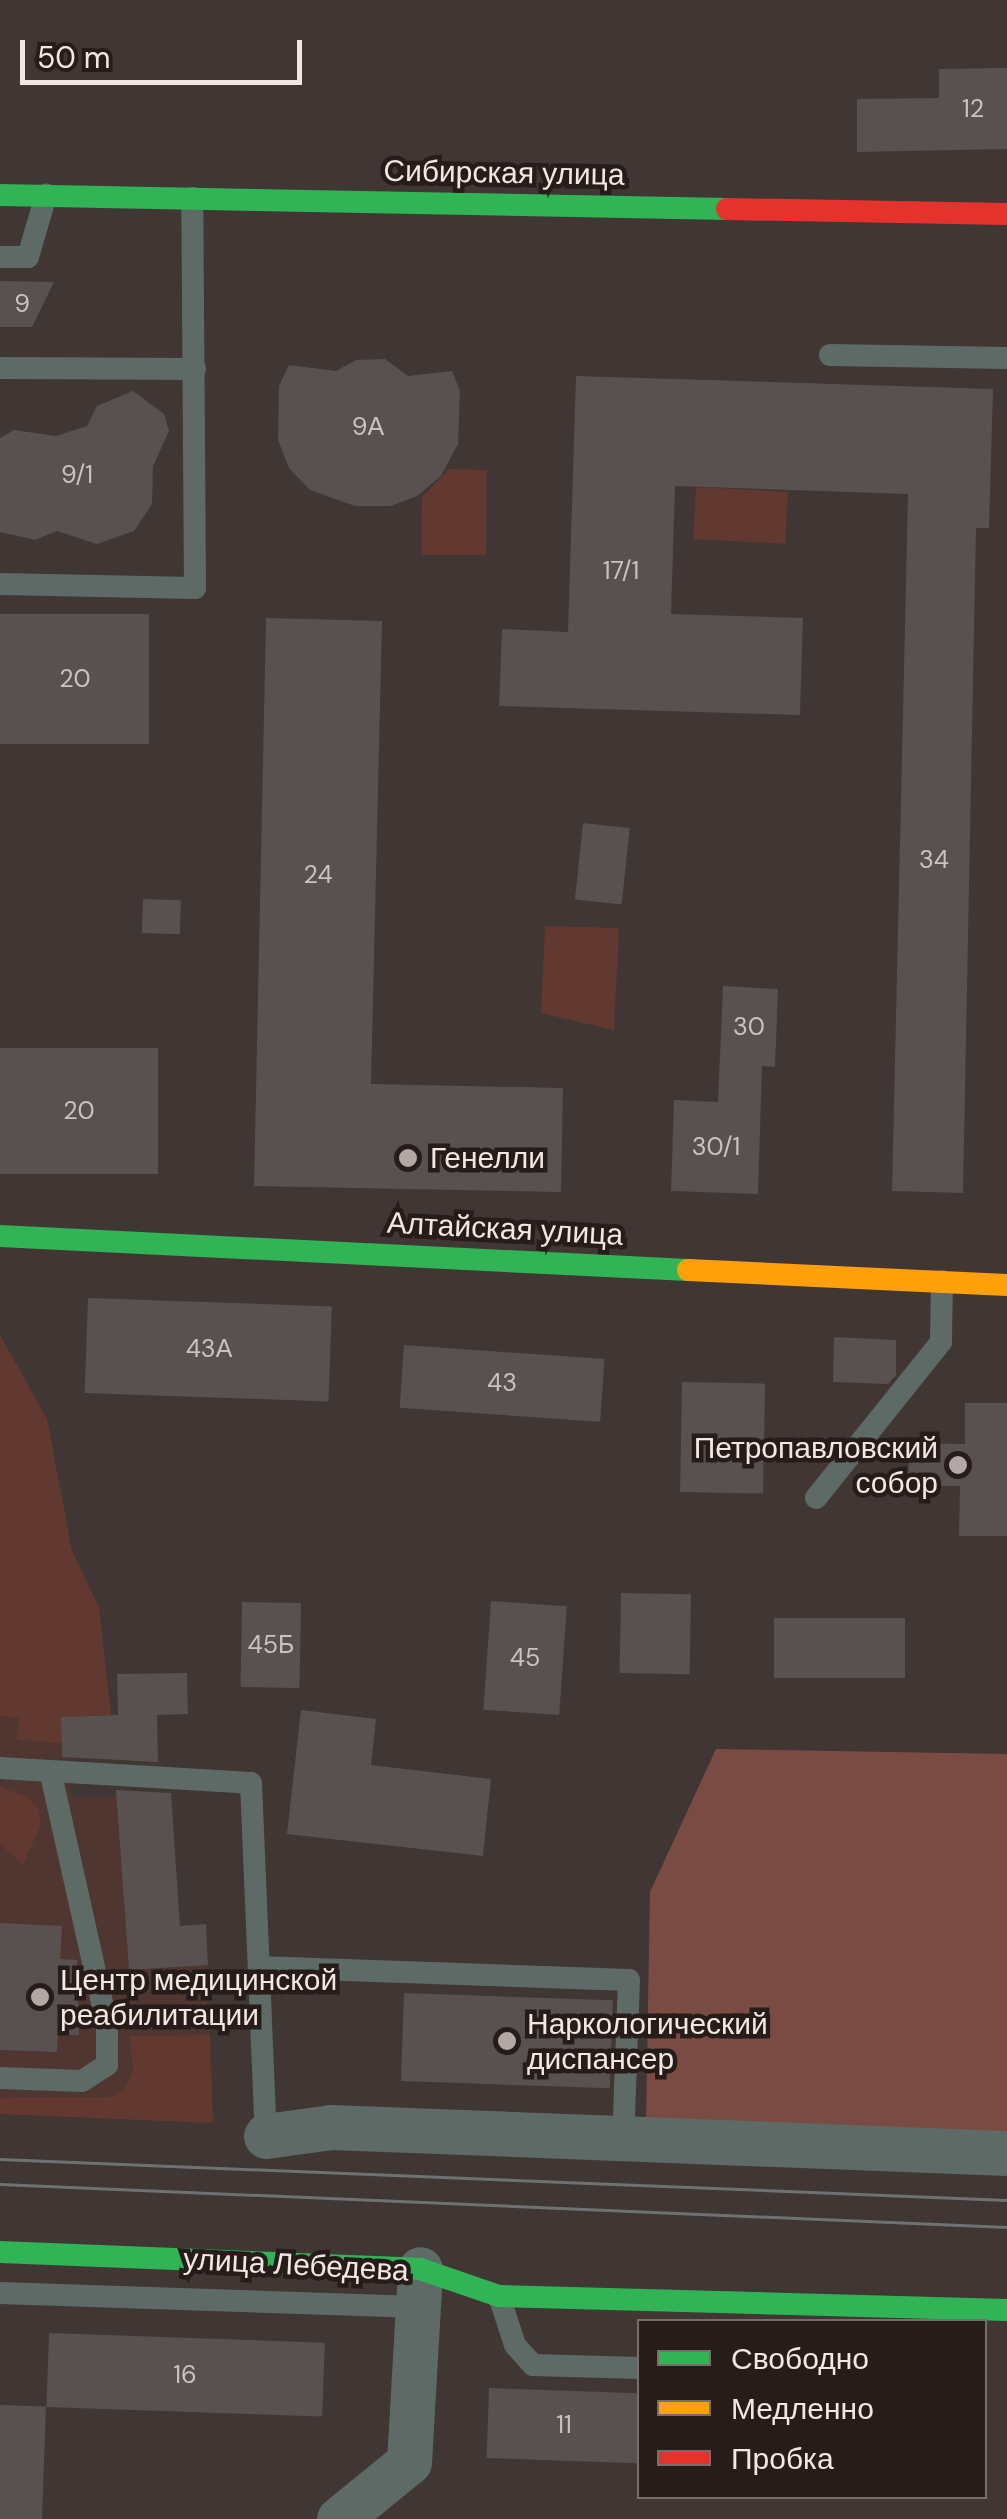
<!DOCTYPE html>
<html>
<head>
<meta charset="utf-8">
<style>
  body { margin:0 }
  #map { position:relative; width:1007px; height:2519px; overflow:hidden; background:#403634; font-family:"DM Sans",sans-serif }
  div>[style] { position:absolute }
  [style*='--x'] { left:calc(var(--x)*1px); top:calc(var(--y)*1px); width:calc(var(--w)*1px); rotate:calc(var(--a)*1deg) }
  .built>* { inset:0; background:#4f3631 }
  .green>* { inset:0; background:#623931; transform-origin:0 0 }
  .forest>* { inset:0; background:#7a4b42 }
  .building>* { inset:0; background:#59514f; transform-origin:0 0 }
  .lane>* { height:22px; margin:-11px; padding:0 11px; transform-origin:11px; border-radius:11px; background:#5e6a65 }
  .street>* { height:45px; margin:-22.5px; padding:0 22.5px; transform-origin:22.5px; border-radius:22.5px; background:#5e6a65 }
  .fast>* { height:22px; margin:-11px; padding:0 11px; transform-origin:11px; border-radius:11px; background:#30b455 }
  .slow>* { height:22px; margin:-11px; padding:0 11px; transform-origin:11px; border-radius:11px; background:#ff9f0a }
  .jam>* { height:22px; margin:-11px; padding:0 11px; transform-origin:11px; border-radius:11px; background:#e5322d }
  .tram>* { height:2.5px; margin:-1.25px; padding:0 1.25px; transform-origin:1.25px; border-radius:1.25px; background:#6d7370 }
  .dots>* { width:28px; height:28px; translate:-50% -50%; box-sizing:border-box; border:5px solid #261d1b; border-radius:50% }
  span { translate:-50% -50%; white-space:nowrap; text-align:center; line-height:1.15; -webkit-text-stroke:9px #261d1b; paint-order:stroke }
  .number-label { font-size:25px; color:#ccc1be }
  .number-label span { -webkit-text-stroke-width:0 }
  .street-label { font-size:30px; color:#f3e6e3 }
  .poi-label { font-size:30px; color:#f3e6e3 }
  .left { translate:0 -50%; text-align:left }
  .right { translate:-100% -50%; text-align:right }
  .legend { position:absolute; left:637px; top:2319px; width:350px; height:180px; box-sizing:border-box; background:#261d1b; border:2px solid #786d6b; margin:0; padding:12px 18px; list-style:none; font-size:30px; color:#f3e6e3 }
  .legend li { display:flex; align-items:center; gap:20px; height:50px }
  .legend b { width:50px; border:2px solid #786d6b }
  .scale { position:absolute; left:20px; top:40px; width:282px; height:45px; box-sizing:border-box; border:5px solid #f3e6e3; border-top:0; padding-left:12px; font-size:30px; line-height:35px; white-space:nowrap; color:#f3e6e3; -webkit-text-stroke:8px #261d1b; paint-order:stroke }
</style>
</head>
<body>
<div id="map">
  <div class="built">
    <i style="clip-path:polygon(0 1335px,47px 1419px,72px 1551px,99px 1607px,111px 1715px,61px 1717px,72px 1797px,117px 1796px,129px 1970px,208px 1965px,213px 2123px,0 2114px)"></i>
  </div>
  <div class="green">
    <i style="clip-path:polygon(449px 469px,487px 470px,486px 555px,421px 555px,422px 497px)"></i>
    <i style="left:696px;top:487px;width:92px;height:52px;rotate:3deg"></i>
    <i style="clip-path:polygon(545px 926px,619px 928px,614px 1030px,541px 1013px)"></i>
    <i style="clip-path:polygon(0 1335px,47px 1419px,72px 1551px,99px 1607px,111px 1715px,61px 1717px,61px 1743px,17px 1740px,19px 1718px,0 1716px)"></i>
    <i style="clip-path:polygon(0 1787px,28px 1797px,39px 1809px,40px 1827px,23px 1865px,0 1844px)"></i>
    <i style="clip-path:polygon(210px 2035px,213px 2123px,0 2114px,0 2098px,111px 2097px,125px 2088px,133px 2071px,130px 2036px)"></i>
  </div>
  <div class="forest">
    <i style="clip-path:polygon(716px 1749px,1007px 1754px,1007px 2136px,646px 2122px,650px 1892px)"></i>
  </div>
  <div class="building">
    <i style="clip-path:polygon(1007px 68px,1007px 149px,857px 152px,857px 99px,939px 98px,939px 69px)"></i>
    <i style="clip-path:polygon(0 281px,54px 282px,32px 327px,0 327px)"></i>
    <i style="clip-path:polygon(385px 359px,408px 376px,452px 371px,460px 391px,458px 444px,441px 476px,417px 496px,391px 506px,355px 506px,310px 490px,289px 468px,278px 440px,279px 386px,289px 365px,336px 371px,356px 360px)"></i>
    <i style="clip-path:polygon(576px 376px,993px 389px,989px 528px,976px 528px,963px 1193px,892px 1191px,908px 494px,675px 486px,671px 614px,803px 618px,800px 715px,499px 706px,502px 629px,568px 632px)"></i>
    <i style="clip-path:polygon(133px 391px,164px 414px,169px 431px,153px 466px,152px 504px,134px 531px,97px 544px,57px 531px,35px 540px,0 532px,0 438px,14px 430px,56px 436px,87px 426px,97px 406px)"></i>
    <i style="left:0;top:614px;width:149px;height:130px"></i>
    <i style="clip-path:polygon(266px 618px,382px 621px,371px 1084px,563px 1088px,561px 1192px,254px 1186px)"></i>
    <i style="left:583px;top:823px;width:47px;height:77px;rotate:6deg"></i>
    <i style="left:143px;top:899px;width:38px;height:34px;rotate:2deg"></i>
    <i style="clip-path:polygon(723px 986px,778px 989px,775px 1067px,762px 1066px,758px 1194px,671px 1191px,674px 1100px,718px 1102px)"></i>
    <i style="left:0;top:1048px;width:158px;height:126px"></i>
    <i style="left:88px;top:1298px;width:244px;height:95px;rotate:2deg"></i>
    <i style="clip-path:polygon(834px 1337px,896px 1340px,896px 1375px,888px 1384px,833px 1382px)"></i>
    <i style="left:404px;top:1345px;width:201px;height:63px;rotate:4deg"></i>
    <i style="left:682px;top:1382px;width:83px;height:110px;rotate:1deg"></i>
    <i style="clip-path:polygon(965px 1403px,1007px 1403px,1007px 1536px,959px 1536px,960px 1486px,908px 1486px,909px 1443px,965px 1444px)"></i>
    <i style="left:621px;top:1593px;width:70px;height:80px;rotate:1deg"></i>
    <i style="left:491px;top:1601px;width:76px;height:109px;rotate:4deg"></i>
    <i style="left:242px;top:1602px;width:59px;height:85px;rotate:1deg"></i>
    <i style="left:774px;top:1618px;width:131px;height:60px"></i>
    <i style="clip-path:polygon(187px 1673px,188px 1714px,157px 1715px,158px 1762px,62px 1757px,61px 1717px,118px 1715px,117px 1674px)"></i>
    <i style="clip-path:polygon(301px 1710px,376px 1719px,371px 1765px,491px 1779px,483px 1856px,287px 1834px)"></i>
    <i style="clip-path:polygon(116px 1790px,171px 1793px,180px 1926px,206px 1924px,208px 1965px,129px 1970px)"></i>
    <i style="clip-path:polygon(0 1923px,62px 1926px,60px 1959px,77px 1960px,79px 2035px,58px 2035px,57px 2052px,0 2050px)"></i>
    <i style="left:404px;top:1993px;width:209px;height:88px;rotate:2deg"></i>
    <i style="left:49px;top:2333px;width:276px;height:74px;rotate:2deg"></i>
    <i style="left:489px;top:2388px;width:151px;height:70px;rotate:2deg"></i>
    <i style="left:0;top:2405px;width:46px;height:114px;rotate:2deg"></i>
  </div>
  <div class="lane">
    <i style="--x:0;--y:257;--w:28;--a:0"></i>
    <i style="--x:28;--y:257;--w:65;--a:-73.8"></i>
    <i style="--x:830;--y:355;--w:177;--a:1"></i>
    <i style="--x:0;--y:368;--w:195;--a:0.3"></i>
    <i style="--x:0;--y:584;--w:195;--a:1.2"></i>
    <i style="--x:195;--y:588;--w:390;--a:-90.4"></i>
    <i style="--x:816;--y:1498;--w:200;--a:-51.3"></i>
    <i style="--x:941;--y:1342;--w:61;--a:-89.1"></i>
    <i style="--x:0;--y:1768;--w:251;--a:3.4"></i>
    <i style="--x:251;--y:1783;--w:353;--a:87.6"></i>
    <i style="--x:259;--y:1967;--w:370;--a:2"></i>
    <i style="--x:629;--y:1980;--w:161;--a:92.1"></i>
    <i style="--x:0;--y:2078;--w:82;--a:2.1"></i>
    <i style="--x:82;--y:2081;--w:30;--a:-33"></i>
    <i style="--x:107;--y:2065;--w:40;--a:-90"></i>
    <i style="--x:107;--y:2025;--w:257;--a:-102.6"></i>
    <i style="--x:0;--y:2293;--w:419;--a:1.9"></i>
    <i style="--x:499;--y:2296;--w:52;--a:71.9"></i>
    <i style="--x:515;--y:2345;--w:27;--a:48"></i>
    <i style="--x:533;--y:2365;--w:107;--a:1.6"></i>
  </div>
  <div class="street">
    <i style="--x:266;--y:2136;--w:66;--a:-7.9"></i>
    <i style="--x:331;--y:2127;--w:676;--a:2.2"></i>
    <i style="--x:339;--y:2519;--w:90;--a:-39.2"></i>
    <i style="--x:409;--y:2462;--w:193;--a:-86.7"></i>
  </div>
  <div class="fast">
    <i style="--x:0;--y:195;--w:727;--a:1.1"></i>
    <i style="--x:0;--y:1236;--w:689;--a:2.83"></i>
    <i style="--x:0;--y:2252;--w:420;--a:2.3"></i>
    <i style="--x:420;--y:2269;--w:83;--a:18.9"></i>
    <i style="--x:499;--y:2296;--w:508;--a:1.58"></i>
  </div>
  <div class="slow">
    <i style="--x:688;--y:1270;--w:319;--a:2.7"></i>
  </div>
  <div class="jam">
    <i style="--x:727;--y:209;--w:280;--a:1"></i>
  </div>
  <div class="tram">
    <i style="--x:0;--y:2159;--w:1008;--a:2.33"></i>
    <i style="--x:0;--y:2184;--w:1008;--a:2.45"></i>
  </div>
  <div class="dots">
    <i style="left:408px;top:1158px;background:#b4a8a6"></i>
    <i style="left:958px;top:1465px;background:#b4a8a6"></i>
    <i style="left:40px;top:1997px;background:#b4a8a6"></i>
    <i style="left:507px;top:2041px;background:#b4a8a6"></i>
  </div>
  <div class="number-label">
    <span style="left:973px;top:109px">12</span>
    <span style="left:22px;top:304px">9</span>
    <span style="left:368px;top:427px">9А</span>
    <span style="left:77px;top:475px">9/1</span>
    <span style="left:621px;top:571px">17/1</span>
    <span style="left:75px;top:679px">20</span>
    <span style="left:934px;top:860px">34</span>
    <span style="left:318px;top:875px">24</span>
    <span style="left:749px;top:1027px">30</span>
    <span style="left:79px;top:1111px">20</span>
    <span style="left:716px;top:1147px">30/1</span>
    <span style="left:209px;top:1349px">43А</span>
    <span style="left:502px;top:1383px">43</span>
    <span style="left:271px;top:1645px">45Б</span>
    <span style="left:525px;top:1658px">45</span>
    <span style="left:185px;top:2375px">16</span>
    <span style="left:564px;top:2425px">11</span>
  </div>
  <div class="street-label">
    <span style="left:504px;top:173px;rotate:1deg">Сибирская улица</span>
    <span style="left:505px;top:1229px;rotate:3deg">Алтайская улица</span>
    <span style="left:296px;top:2265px;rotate:3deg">улица Лебедева</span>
  </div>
  <div class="poi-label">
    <span class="left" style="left:430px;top:1158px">Генелли</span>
    <span class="right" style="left:938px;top:1465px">Петропавловский<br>собор</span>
    <span class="left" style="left:60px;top:1997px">Центр медицинской<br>реабилитации</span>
    <span class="left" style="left:527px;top:2041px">Наркологический<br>диспансер</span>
  </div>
  <ul class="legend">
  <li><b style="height:12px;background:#30b455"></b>Свободно</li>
  <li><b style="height:12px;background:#ff9f0a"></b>Медленно</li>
  <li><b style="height:12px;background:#e5322d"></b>Пробка</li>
  </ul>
  <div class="scale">50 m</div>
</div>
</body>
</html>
